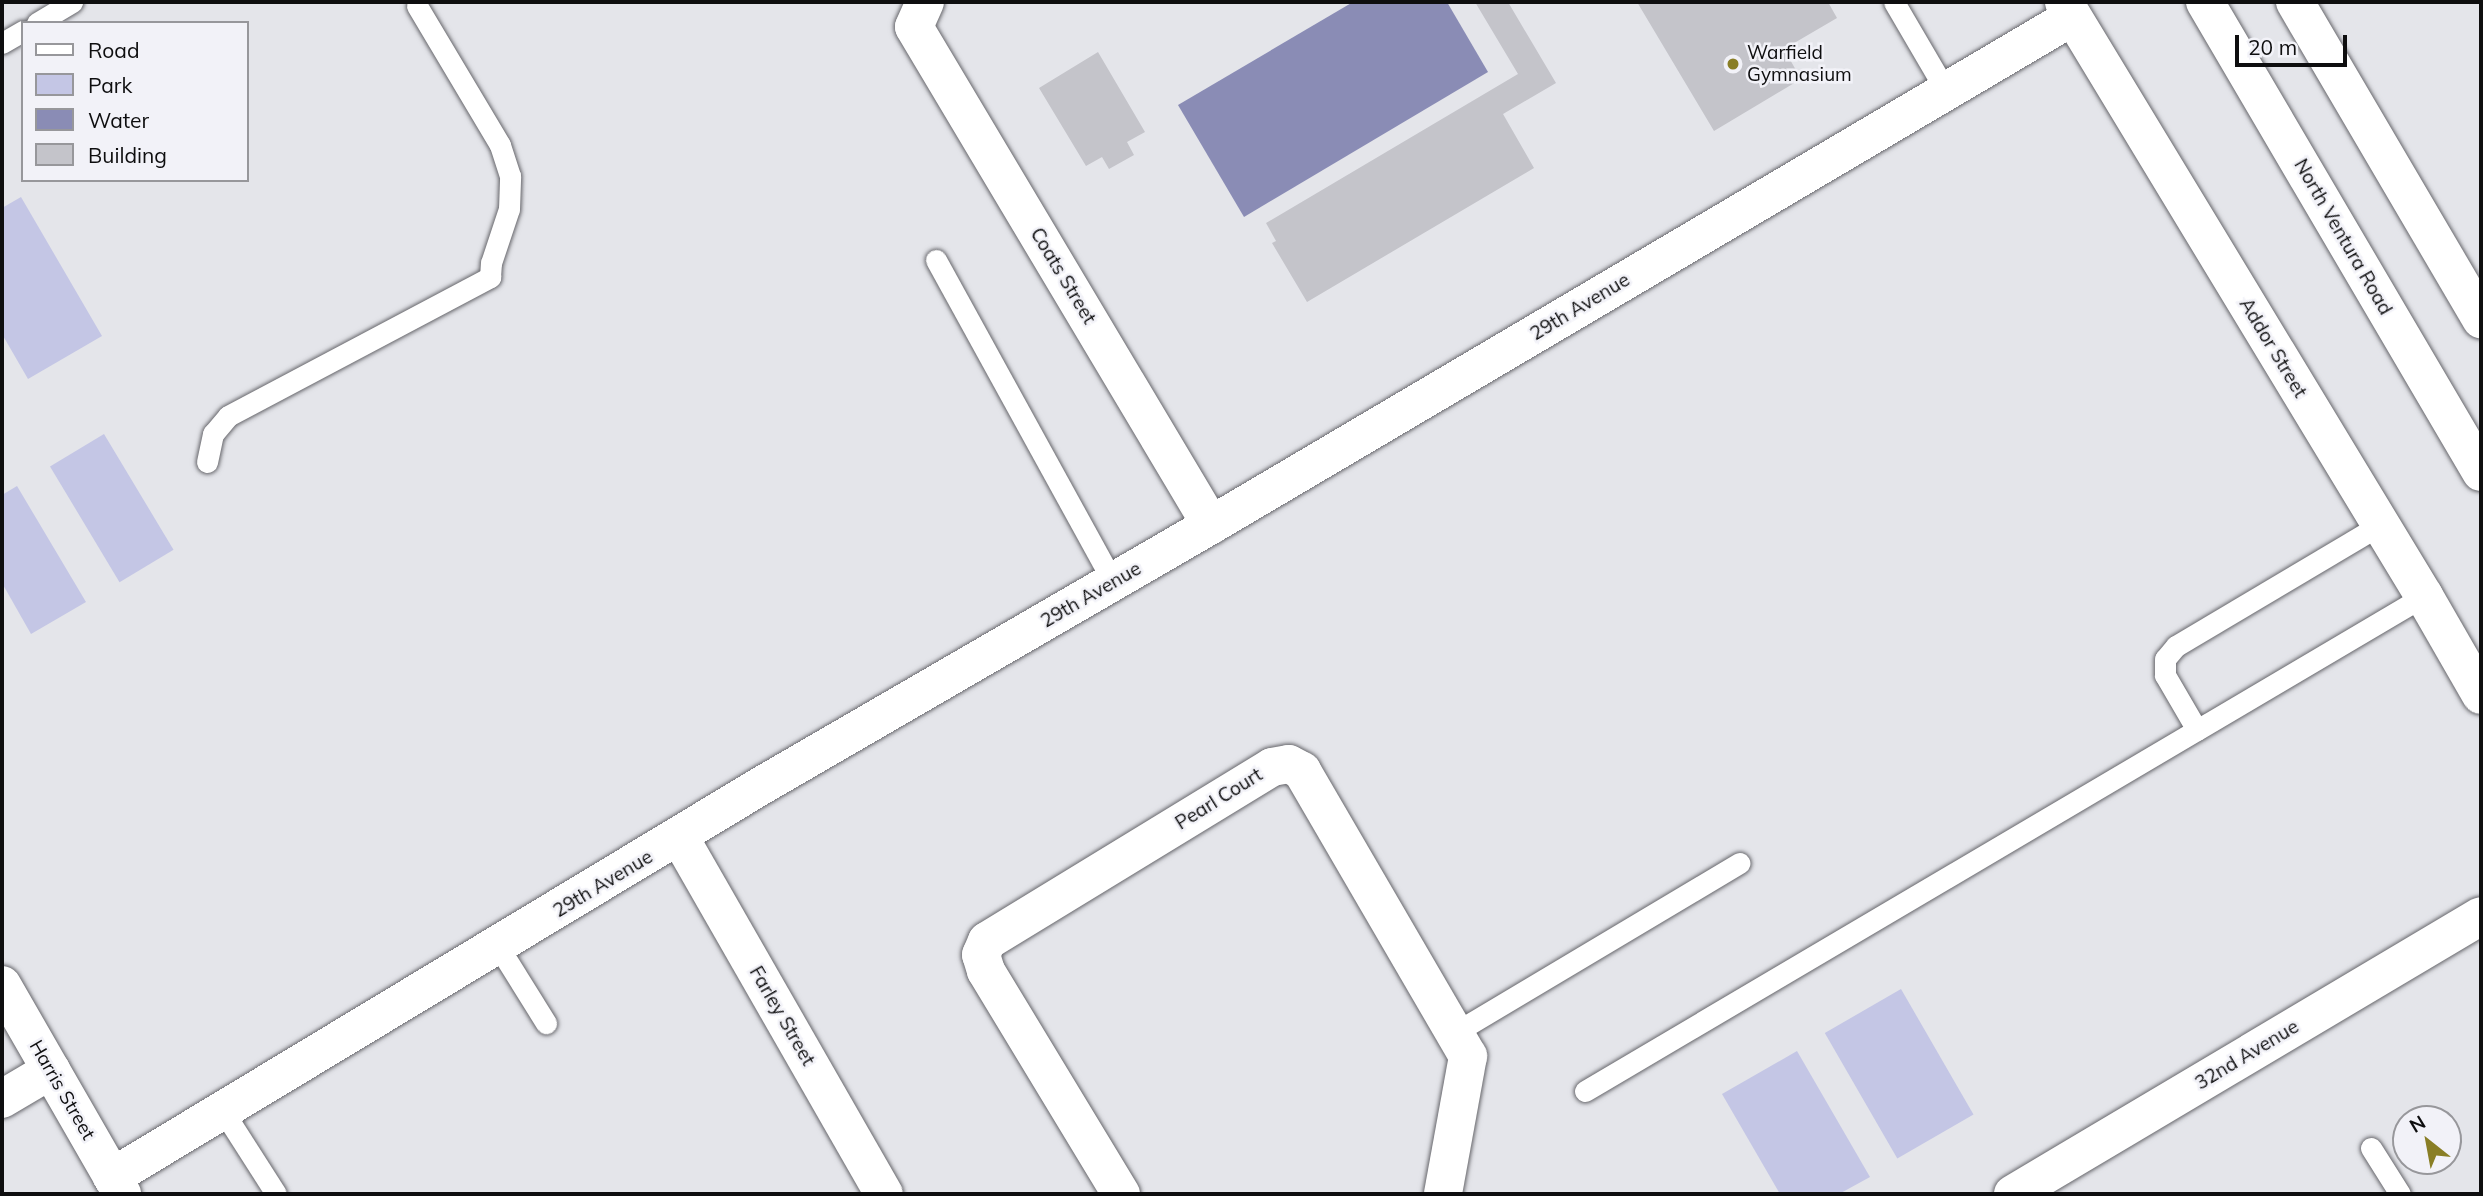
<!DOCTYPE html>
<html>
<head>
<meta charset="utf-8">
<style>
  body { margin:0 }
  #map { position:relative; width:2483px; height:1196px; overflow:hidden; background:#e4e5ea; font-family:Mulish,sans-serif }
  div>[style] { position:absolute }
  [style*='--x'] { left:calc(var(--x)*1px); top:calc(var(--y)*1px); width:calc(var(--w)*1px); rotate:calc(var(--a)*1deg) }
  .green>* { inset:0; background:#c4c6e5; transform-origin:0 0 }
  .water>* { inset:0; background:#8a8cb5 }
  .building>* { inset:0; background:#c4c4ca }
  .roads { filter:drop-shadow(0 0 2px #66666b) drop-shadow(0 0 2px #66666b) }
  .service>* { height:21px; margin:-10.5px; padding:0 10.5px; transform-origin:10.5px; border-radius:10.5px; background:#fff }
  .minor>* { height:38px; margin:-19px; padding:0 19px; transform-origin:19px; border-radius:19px; background:#fff }
  .secondary>* { height:38px; margin:-19px; padding:0 19px; transform-origin:19px; border-radius:19px; background:#fff }
  .dots>* { width:19px; height:19px; translate:-50% -50%; box-sizing:border-box; border:4px solid #f2f2f8; border-radius:50% }
  span { translate:-50% -50%; white-space:nowrap; text-align:center; line-height:1.15; -webkit-text-stroke:5px #f2f2f8; paint-order:stroke }
  .poi-label { font-size:19px; color:#0e0e0f }
  .left { translate:0 -50%; text-align:left }
  .street-label { font-size:19px; color:#0e0e0f }
  .frame { position:absolute; inset:0; border:4px solid #0e0e0f; pointer-events:none }
  .legend { position:absolute; left:21px; top:21px; width:228px; height:161px; box-sizing:border-box; background:#f2f2f8; border:2px solid #97979b; margin:0; padding:9px 12px; list-style:none; font-size:21px; color:#0e0e0f }
  .legend li { display:flex; align-items:center; gap:14px; height:35px }
  .legend b { width:35px; border:2px solid #97979b }
  .north { position:absolute; left:2392px; top:1105px; width:70px; height:70px; box-sizing:border-box; background:#f2f2f8; border:2px solid #97979b; border-radius:50%; rotate:329deg; font-size:19px; font-weight:700; line-height:28px; text-align:center; color:#0e0e0f }
  .north::after { content:''; display:block; margin:auto; width:24px; height:32px; background:#897e25; clip-path:polygon(50% 0,100% 100%,50% 72%,0 100%) }
  .scale { position:absolute; left:2235px; top:35px; width:112px; height:32px; box-sizing:border-box; border:4px solid #0e0e0f; border-top:0; padding-left:9px; font-size:21px; line-height:24px; white-space:nowrap; color:#0e0e0f; -webkit-text-stroke:5px #f2f2f8; paint-order:stroke }
</style>
</head>
<body>
<div id="map">
  <div class="green">
    <i style="clip-path:polygon(21px 197px,102px 336px,28px 379px,2px 334px,2px 208px)"></i>
    <i style="left:104px;top:434px;width:135px;height:63px;rotate:59deg"></i>
    <i style="clip-path:polygon(17px 486px,86px 602px,31px 634px,2px 583px,2px 495px)"></i>
    <i style="left:1901px;top:989px;width:145px;height:88px;rotate:60deg"></i>
    <i style="clip-path:polygon(1797px 1051px,1870px 1177px,1839px 1194px,1780px 1194px,1722px 1094px)"></i>
  </div>
  <div class="water">
    <i style="clip-path:polygon(1353px 2px,1447px 2px,1488px 72px,1244px 217px,1178px 105px)"></i>
  </div>
  <div class="building">
    <i style="clip-path:polygon(1475px 2px,1508px 2px,1556px 83px,1503px 114px,1534px 168px,1307px 302px,1272px 243px,1276px 241px,1266px 223px,1518px 74px)"></i>
    <i style="clip-path:polygon(1637px 2px,1828px 2px,1837px 18px,1784px 49px,1801px 79px,1714px 131px)"></i>
    <i style="clip-path:polygon(1098px 52px,1145px 132px,1127px 142px,1134px 155px,1109px 169px,1102px 157px,1086px 166px,1039px 88px)"></i>
  </div>
  <div class="roads">
    <div class="service">
      <i style="--x:1894;--y:2;--w:103;--a:59.7"></i>
      <i style="--x:37;--y:23;--w:41;--a:-31"></i>
      <i style="--x:2;--y:43;--w:24;--a:-30"></i>
      <i style="--x:936;--y:260;--w:367;--a:61.2"></i>
      <i style="--x:207;--y:462;--w:29;--a:-78"></i>
      <i style="--x:213;--y:434;--w:23;--a:-50"></i>
      <i style="--x:228;--y:416;--w:297;--a:-27.9"></i>
      <i style="--x:490;--y:277;--w:14;--a:-86"></i>
      <i style="--x:491;--y:263;--w:57;--a:-71.6"></i>
      <i style="--x:509;--y:209;--w:33;--a:-88"></i>
      <i style="--x:510;--y:176;--w:33;--a:-108"></i>
      <i style="--x:500;--y:145;--w:162;--a:-120.8"></i>
      <i style="--x:2197;--y:730;--w:64;--a:-120.2"></i>
      <i style="--x:2165;--y:675;--w:16;--a:-90"></i>
      <i style="--x:2165;--y:659;--w:17;--a:-50"></i>
      <i style="--x:2176;--y:646;--w:237;--a:-30.7"></i>
      <i style="--x:498;--y:946;--w:91;--a:58.1"></i>
      <i style="--x:1456;--y:1032;--w:330;--a:-30.8"></i>
      <i style="--x:1585;--y:1091;--w:974;--a:-30.54"></i>
      <i style="--x:223;--y:1111;--w:98;--a:57.4"></i>
      <i style="--x:2371;--y:1148;--w:54;--a:57.8"></i>
    </div>
    <div class="minor">
      <i style="--x:925;--y:2;--w:27;--a:114"></i>
      <i style="--x:914;--y:27;--w:580;--a:59.19"></i>
      <i style="--x:2064;--y:2;--w:695;--a:58.78"></i>
      <i style="--x:2424;--y:596;--w:114;--a:60.1"></i>
      <i style="--x:680;--y:838;--w:410;--a:60.2"></i>
      <i style="--x:2;--y:985;--w:241;--a:60.1"></i>
      <i style="--x:2;--y:1099;--w:57;--a:-30.6"></i>
      <i style="--x:112;--y:1177;--w:755;--a:-31.08"></i>
      <i style="--x:759;--y:787;--w:522;--a:-30.1"></i>
      <i style="--x:1211;--y:525;--w:1000;--a:-30.54"></i>
      <i style="--x:1121;--y:1194;--w:261;--a:-121.2"></i>
      <i style="--x:986;--y:971;--w:17;--a:-107"></i>
      <i style="--x:981;--y:955;--w:15;--a:-67"></i>
      <i style="--x:987;--y:941;--w:334;--a:-31.4"></i>
      <i style="--x:1272;--y:767;--w:17;--a:-10"></i>
      <i style="--x:1289;--y:764;--w:15;--a:28"></i>
      <i style="--x:1302;--y:771;--w:330;--a:59.8"></i>
      <i style="--x:1468;--y:1056;--w:140;--a:100.3"></i>
      <i style="--x:2013;--y:1194;--w:544;--a:-30.71"></i>
    </div>
    <div class="secondary">
      <i style="--x:2205;--y:2;--w:545;--a:59.58"></i>
      <i style="--x:2295;--y:2;--w:368;--a:59.6"></i>
    </div>
  </div>
  <div class="dots">
    <i style="left:1733px;top:64px;background:#897e25"></i>
  </div>
  <div class="poi-label">
    <span class="left" style="left:1747px;top:64px">Warfield<br>Gymnasium</span>
  </div>
  <div class="street-label">
    <span style="left:2343px;top:237px;rotate:60deg">North Ventura Road</span>
    <span style="left:1063px;top:276px;rotate:59deg">Coats Street</span>
    <span style="left:1580px;top:307px;rotate:-31deg">29th Avenue</span>
    <span style="left:2273px;top:348px;rotate:59deg">Addor Street</span>
    <span style="left:1091px;top:595px;rotate:-30deg">29th Avenue</span>
    <span style="left:1219px;top:799px;rotate:-32deg">Pearl Court</span>
    <span style="left:603px;top:884px;rotate:-31deg">29th Avenue</span>
    <span style="left:782px;top:1016px;rotate:60deg">Farley Street</span>
    <span style="left:2247px;top:1055px;rotate:-31deg">32nd Avenue</span>
    <span style="left:62px;top:1090px;rotate:60deg">Harris Street</span>
  </div>
  <div class="frame"></div>
  <ul class="legend">
  <li><b style="height:9px;background:#fff"></b>Road</li>
  <li><b style="height:19px;background:#c4c6e5"></b>Park</li>
  <li><b style="height:19px;background:#8a8cb5"></b>Water</li>
  <li><b style="height:19px;background:#c4c4ca"></b>Building</li>
  </ul>
  <div class="north">N</div>
  <div class="scale">20 m</div>
</div>
</body>
</html>
